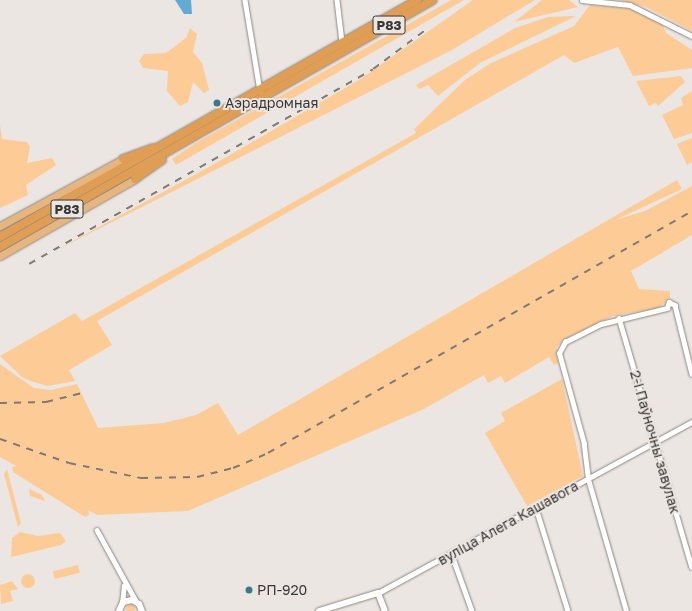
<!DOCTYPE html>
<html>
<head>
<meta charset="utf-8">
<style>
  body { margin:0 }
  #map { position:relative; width:692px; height:611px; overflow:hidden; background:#ebe6e1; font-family:"Golos Text",sans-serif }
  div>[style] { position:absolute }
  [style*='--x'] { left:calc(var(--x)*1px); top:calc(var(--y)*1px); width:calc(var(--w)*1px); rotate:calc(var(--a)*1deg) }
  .green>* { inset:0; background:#fdcb96; transform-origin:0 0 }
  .round { border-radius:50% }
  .water>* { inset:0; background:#61aad3 }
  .roads { filter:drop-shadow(0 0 1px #8c8783) drop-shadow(0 0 1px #8c8783) }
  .minor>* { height:4.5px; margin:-2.25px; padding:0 2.25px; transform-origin:2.25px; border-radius:2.25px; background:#fff }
  .tertiary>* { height:6px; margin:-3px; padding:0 3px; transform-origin:3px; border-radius:3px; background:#fff }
  .primary>* { height:7px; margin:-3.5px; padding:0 3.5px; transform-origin:3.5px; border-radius:3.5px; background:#e7b67f }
  .trunk>* { height:8px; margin:-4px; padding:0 4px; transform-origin:4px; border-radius:4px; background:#df9e54 }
  .rail>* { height:1.5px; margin-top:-0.75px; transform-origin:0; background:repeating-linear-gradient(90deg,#7c7976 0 7px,transparent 0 14px) }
  .dots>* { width:11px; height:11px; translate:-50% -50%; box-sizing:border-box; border:2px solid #ebe6e1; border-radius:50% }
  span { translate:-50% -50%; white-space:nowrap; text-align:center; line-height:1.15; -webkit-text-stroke:4px #ebe6e1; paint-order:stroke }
  .shield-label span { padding:1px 3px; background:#ebe6e1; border:1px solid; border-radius:3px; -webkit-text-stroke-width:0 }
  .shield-label { font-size:13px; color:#3a3836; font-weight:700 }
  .poi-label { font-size:14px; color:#3a3836 }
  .left { translate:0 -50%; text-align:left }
  .street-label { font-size:14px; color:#3a3836 }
</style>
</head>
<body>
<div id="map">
  <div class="green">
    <i style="clip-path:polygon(451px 0,464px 0,176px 165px,172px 159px,196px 143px)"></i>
    <i style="clip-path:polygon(473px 0,535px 0,452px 50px,53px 252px,209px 167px,359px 80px)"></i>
    <i style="clip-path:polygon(542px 0,569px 0,578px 7px,514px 22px)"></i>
    <i style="clip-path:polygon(619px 0,692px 0,692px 31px,646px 7px)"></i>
    <i style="clip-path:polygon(590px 5px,627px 8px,662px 23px,666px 33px,692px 50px,692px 68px,633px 76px,618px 47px,574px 63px,564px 55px,97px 321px,112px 345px,69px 370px,75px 381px,48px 386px,33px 382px,22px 377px,0 356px,75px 313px,82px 321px,416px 133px,414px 129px,465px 80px,491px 63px,574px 26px)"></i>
    <i style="clip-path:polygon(576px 16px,480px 63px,438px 96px,428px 85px,419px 89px,416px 85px,515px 28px,548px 17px)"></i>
    <i style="clip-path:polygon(190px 28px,197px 34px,193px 52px,202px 63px,209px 90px,204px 93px,193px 82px,188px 102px,180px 106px,167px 91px,168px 71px,143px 68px,139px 61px,144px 54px,166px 53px,186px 38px)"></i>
    <i style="clip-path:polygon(681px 76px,685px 82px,658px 106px,656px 103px,649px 106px,636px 81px)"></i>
    <i style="clip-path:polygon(692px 91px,692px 133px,674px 139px,662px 115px,683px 105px,681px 98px)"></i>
    <i style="clip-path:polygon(0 125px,2px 139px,27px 142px,30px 147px,27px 163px,52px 158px,56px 165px,26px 185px,28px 195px,0 208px)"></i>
    <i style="clip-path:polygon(692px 138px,692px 162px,687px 165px,677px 144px)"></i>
    <i style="clip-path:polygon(677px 180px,682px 189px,615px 220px,645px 211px,692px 186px,692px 235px,631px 271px,639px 289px,670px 291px,670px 298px,659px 308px,613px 316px,563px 340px,557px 347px,558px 363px,554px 365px,549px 357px,505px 383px,501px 376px,488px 383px,484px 375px,424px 409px,188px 511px,97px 515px,88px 510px,89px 515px,85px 517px,13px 472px,12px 467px,16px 466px,0 457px,0 364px,34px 388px,51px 390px,77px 384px,98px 428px,164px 423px,196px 415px,218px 403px,238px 435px)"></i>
    <i style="clip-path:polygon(562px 379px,583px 476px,527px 506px,485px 433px,505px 421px,501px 413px)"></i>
    <i style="clip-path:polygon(7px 469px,21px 523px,18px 527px,4px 474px)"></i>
    <i style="clip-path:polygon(29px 489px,42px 495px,45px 501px,30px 496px)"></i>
    <i style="clip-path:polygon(20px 532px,38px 536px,60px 533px,66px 541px,61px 545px,11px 557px,12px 538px)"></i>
    <i style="left:78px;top:565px;width:8px;height:26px;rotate:76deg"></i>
    <i class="round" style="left:21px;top:574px;width:14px;height:14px"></i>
    <i style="clip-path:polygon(12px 581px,18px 589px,10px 591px,13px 601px,1px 604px,0 585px)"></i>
    <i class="round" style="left:125.5px;top:603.5px;width:9px;height:9px"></i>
  </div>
  <div class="water">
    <i style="clip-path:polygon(175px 0,191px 0,192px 14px,184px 14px)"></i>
  </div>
  <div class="roads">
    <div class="minor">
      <i style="--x:245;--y:0;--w:92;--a:80.6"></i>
      <i style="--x:337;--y:0;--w:42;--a:83.2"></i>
      <i style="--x:582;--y:0;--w:48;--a:5.9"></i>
      <i style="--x:630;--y:5;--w:69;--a:26.6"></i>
      <i style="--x:667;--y:308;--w:6;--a:-72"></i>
      <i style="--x:669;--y:302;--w:7;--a:27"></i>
      <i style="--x:675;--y:305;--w:71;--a:76.2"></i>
      <i style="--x:619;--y:318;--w:259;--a:73.7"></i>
      <i style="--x:536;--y:508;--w:108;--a:72.7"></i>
      <i style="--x:97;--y:530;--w:81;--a:61.2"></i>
      <i style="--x:452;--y:555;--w:59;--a:70.3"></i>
      <i style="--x:378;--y:593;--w:358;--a:-28.6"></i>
      <i style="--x:122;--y:604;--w:18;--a:-84"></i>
      <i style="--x:626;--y:611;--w:137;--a:-106.1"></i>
      <i style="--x:588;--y:479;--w:35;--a:-97"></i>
      <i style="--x:584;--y:444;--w:94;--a:-105.4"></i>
      <i style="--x:559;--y:353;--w:13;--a:-61"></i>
      <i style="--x:565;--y:342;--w:40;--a:-26.6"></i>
      <i style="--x:601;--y:324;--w:68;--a:-13.6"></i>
    </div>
    <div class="tertiary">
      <i style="--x:119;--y:611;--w:10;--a:-66"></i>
      <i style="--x:123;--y:602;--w:9;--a:-13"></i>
      <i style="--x:132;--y:600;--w:8;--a:30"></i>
      <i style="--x:139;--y:604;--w:8;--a:67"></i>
      <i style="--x:319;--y:611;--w:62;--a:-17"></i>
      <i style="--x:378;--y:593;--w:19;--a:69"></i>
    </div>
    <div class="primary">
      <i style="--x:0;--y:226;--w:140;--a:-28.6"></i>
      <i style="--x:0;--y:256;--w:155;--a:-29.7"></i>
    </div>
    <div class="trunk">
      <i style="--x:123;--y:159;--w:32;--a:-20"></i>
      <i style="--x:135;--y:179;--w:33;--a:-35"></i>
      <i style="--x:0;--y:237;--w:480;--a:-29.6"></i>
      <i style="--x:0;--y:247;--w:498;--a:-29.7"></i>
    </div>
  </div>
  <div class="rail">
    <i style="--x:29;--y:264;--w:395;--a:-29.5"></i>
    <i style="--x:373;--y:69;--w:69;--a:-36.7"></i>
    <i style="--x:0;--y:403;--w:46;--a:-1.2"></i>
    <i style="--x:46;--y:402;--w:36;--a:-14"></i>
    <i style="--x:0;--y:439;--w:73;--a:19.2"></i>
    <i style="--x:69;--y:463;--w:74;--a:11.8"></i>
    <i style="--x:141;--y:478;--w:56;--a:-1"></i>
    <i style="--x:197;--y:477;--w:37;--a:-14"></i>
    <i style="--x:233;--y:468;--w:38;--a:-23"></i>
    <i style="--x:268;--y:453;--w:488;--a:-29.7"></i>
  </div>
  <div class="dots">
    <i style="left:217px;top:103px;background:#39788d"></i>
    <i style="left:249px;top:590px;background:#39788d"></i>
  </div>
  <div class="shield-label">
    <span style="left:389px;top:25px">Р83</span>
    <span style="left:67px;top:209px">Р83</span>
  </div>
  <div class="poi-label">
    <span class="left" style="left:225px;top:103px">Аэрадромная</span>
    <span class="left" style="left:257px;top:590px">РП-920</span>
  </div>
  <div class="street-label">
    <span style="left:655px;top:442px;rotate:74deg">2-і Паўночны завулак</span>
    <span style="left:508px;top:523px;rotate:-29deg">вуліца Алега Кашавога</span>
  </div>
</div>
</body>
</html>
